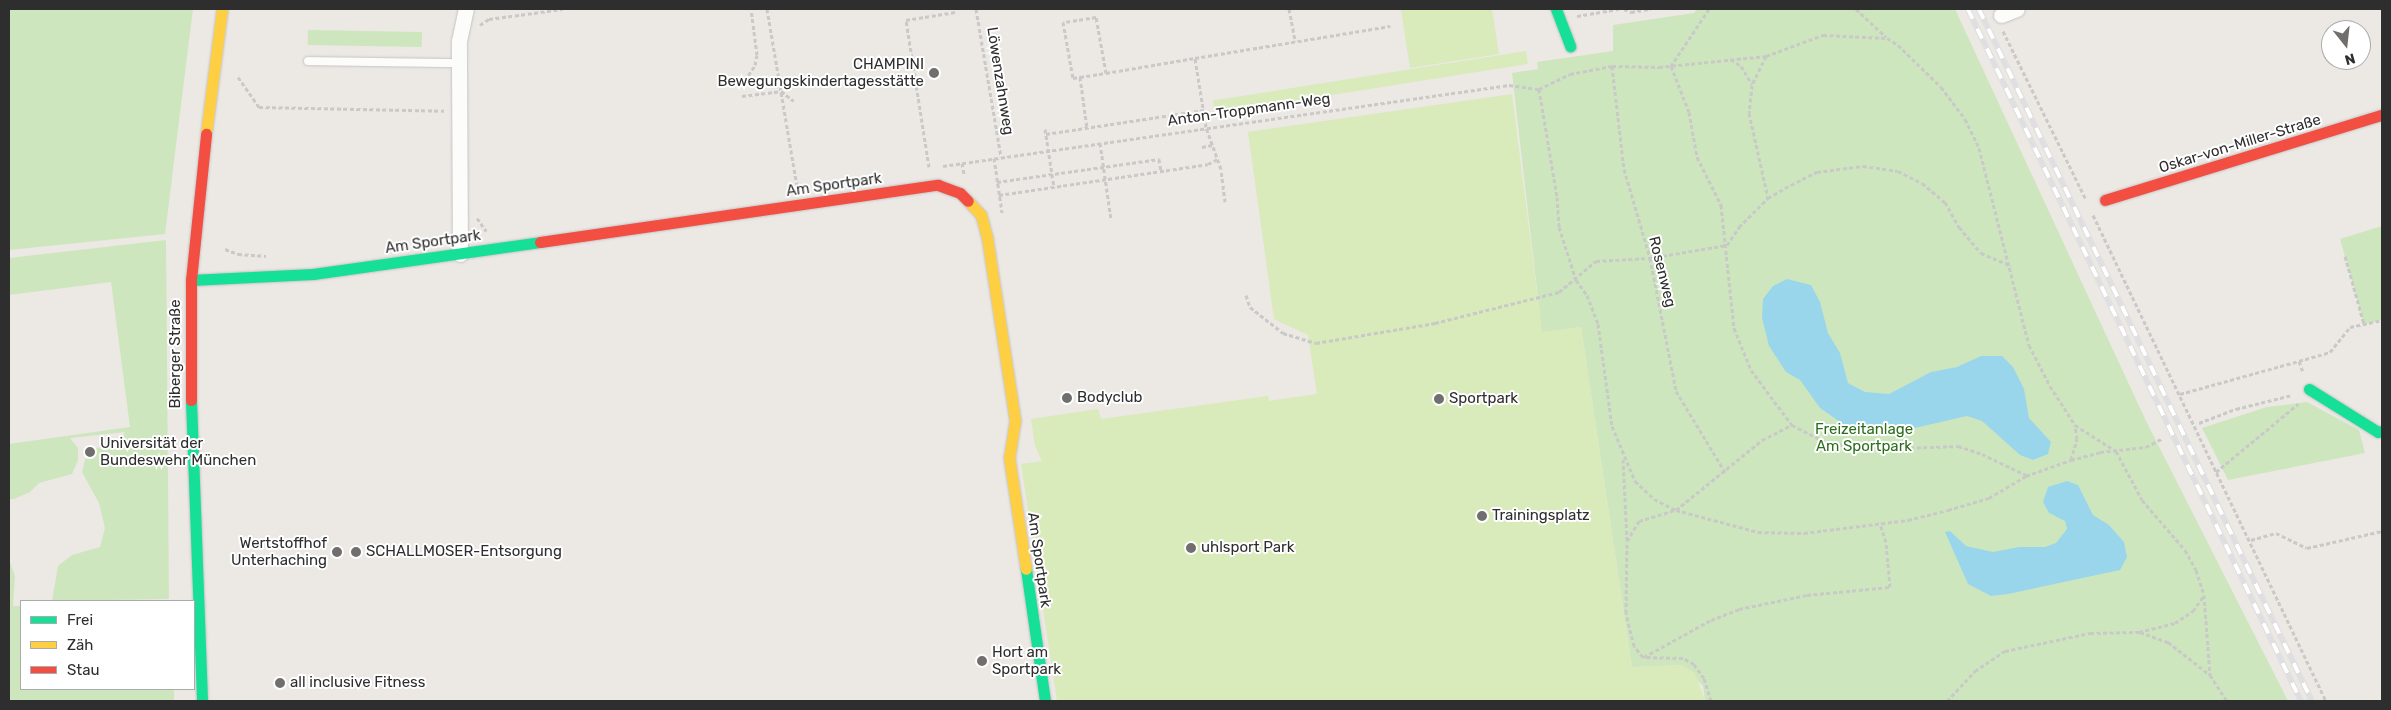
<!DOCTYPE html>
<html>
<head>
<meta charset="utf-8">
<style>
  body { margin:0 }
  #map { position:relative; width:2391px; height:710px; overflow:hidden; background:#ece8e4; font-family:Rubik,sans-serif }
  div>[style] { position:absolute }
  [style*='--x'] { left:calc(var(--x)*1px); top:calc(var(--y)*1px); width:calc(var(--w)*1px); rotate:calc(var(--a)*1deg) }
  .green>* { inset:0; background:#cee6be; transform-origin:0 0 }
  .pitch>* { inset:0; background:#d9eabb; transform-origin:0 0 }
  .water>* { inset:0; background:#99d6ec }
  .path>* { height:3px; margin-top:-1.5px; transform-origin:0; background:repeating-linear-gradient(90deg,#c9c9c8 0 4px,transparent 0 6.5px) }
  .roads { filter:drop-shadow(0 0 1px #c5c4c5) drop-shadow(0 0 1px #c5c4c5) }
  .lane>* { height:8px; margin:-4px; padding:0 4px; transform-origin:4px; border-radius:4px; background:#fcfcfb }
  .street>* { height:15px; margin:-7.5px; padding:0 7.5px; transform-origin:7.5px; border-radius:7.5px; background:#fcfcfb }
  .fast>* { height:11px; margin:-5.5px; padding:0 5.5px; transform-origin:5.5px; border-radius:5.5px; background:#16e098 }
  .slow>* { height:11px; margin:-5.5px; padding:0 5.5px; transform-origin:5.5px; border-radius:5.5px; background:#ffcf43 }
  .jam>* { height:11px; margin:-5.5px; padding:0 5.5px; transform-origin:5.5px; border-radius:5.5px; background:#f24e42 }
  .rail>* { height:5.5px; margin-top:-2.75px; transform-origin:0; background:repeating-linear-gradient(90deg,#fff 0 11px,#dfdfe1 0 22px); box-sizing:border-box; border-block:1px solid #dfdfe1 }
  .dots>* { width:14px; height:14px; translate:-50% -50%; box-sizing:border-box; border:2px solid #fff; border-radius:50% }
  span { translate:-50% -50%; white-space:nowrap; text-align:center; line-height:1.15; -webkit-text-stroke:4px #fff; paint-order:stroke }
  .poi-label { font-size:15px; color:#2e2e2e }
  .right { translate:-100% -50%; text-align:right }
  .left { translate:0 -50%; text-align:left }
  .street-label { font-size:15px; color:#2e2e2e }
  .park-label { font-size:15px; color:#2c6e1b }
  .frame { position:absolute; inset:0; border:10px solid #2e2e2e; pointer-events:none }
  .legend { position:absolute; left:20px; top:600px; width:175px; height:90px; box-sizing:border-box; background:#fff; border:1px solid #ababab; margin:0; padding:6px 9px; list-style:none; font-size:15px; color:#2e2e2e }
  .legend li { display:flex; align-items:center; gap:10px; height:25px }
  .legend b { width:25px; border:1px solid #ababab }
  .north { position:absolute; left:2321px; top:20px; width:50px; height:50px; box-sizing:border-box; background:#fff; border:1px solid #ababab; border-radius:50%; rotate:164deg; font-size:14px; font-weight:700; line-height:20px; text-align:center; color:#2e2e2e }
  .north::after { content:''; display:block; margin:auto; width:18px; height:22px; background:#706f6e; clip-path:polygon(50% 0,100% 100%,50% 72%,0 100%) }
</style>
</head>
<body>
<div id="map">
  <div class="green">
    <i style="clip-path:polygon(9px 9px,193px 9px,165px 234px,9px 250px)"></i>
    <i style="clip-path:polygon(1697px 9px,1955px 9px,2146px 421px,2288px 701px,1705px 701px,1703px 686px,1682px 665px,1632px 667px,1581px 327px,1542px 333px,1512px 73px,1538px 69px,1537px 62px,1613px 51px,1613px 25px,1694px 13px)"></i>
    <i style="left:308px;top:30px;width:114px;height:15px;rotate:1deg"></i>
    <i style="clip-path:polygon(2382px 226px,2382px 320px,2364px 324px,2340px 239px)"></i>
    <i style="clip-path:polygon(166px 240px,169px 599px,52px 601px,58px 566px,72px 555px,100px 547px,105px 528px,99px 503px,82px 472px,85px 460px,95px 449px,122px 438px,125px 432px,70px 438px,78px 448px,78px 460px,72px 474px,39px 483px,30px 492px,14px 499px,9px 499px,9px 444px,130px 427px,111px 282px,9px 295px,9px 258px)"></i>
    <i style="clip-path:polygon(2307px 402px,2359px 430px,2365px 453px,2228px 480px,2202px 428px,2267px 407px)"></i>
    <i style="clip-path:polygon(9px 559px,15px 576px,13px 606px,21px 606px,21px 689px,174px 689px,174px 701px,9px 701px)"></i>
  </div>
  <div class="pitch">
    <i style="clip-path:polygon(1492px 9px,1499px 54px,1410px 68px,1401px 10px)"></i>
    <i style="left:1526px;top:51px;width:13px;height:317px;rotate:81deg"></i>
    <i style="clip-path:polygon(1512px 94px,1542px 332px,1581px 327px,1632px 667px,1682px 665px,1695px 673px,1705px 701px,1057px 701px,1021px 464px,1042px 461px,1035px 446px,1031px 419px,1098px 409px,1101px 419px,1268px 396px,1269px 401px,1317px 394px,1308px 335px,1274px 319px,1248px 132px)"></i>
  </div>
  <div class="water">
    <i style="clip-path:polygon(1787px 279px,1811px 285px,1820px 302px,1828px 333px,1840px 353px,1848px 383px,1865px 392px,1889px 394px,1931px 372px,1957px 367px,1981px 356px,2002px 356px,2013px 367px,2024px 389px,2029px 418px,2051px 442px,2048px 454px,2033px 460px,2020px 455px,1982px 421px,1967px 416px,1906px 430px,1864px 429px,1843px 424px,1820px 408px,1800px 380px,1786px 372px,1769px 346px,1762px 318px,1763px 299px,1773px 286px)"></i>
    <i style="clip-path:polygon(2067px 481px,2078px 485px,2093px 515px,2109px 525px,2124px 542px,2127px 557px,2120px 570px,2008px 594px,1991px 596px,1968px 584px,1945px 532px,1950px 531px,1966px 546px,1993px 552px,2019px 547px,2045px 547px,2056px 543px,2067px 529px,2065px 521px,2049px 513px,2043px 502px,2048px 487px)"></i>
  </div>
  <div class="path">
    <i style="--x:767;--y:9;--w:181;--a:80.4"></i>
    <i style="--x:976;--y:9;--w:150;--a:80.4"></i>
    <i style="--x:1289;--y:9;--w:33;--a:79"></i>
    <i style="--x:1624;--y:9;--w:8;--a:23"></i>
    <i style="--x:1631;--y:12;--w:20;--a:-9"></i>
    <i style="--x:1709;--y:9;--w:69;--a:123.7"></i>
    <i style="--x:1671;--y:66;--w:49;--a:68.6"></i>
    <i style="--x:1689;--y:112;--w:46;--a:79.9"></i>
    <i style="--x:1697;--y:157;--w:54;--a:63.4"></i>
    <i style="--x:1721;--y:205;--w:124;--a:84"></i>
    <i style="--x:1734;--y:328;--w:45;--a:68"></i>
    <i style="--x:1751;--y:370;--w:69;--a:53.3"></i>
    <i style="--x:1792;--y:425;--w:39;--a:27"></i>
    <i style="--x:1827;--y:443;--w:51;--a:6.7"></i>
    <i style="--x:1878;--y:449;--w:80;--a:-2.1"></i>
    <i style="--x:1958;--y:446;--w:25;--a:18"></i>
    <i style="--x:1982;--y:454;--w:49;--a:25.5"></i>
    <i style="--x:1856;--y:9;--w:41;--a:43"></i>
    <i style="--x:1577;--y:16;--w:42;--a:-9.7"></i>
    <i style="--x:480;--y:25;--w:11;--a:-34"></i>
    <i style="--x:489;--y:19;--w:74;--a:-7.8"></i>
    <i style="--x:2003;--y:31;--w:188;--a:63.8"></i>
    <i style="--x:1766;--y:56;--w:32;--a:116"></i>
    <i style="--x:1752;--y:85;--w:28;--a:96"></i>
    <i style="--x:1749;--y:113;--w:87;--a:77.4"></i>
    <i style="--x:1731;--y:59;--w:12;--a:35"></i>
    <i style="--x:1741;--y:66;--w:21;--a:59"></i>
    <i style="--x:1612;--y:66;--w:104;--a:83.4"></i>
    <i style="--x:1624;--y:169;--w:93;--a:73.7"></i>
    <i style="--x:1650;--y:258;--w:136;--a:78.9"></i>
    <i style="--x:1676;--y:391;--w:95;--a:58.8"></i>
    <i style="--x:1106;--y:73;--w:57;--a:-100.1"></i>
    <i style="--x:1096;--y:17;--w:33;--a:171"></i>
    <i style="--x:1063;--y:22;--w:57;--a:79.9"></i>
    <i style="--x:1073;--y:78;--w:7;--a:-8"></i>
    <i style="--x:1080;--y:77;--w:26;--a:-9"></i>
    <i style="--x:1106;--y:73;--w:90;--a:-9.6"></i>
    <i style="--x:238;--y:77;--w:37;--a:55"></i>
    <i style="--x:259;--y:107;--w:185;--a:1.2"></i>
    <i style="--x:1080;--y:77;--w:51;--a:82.2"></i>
    <i style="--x:741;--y:86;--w:25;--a:-56"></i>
    <i style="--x:755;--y:65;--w:10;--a:-79"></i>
    <i style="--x:757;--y:55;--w:46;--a:-97.4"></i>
    <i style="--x:1539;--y:89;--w:34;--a:-26"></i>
    <i style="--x:1570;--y:74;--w:43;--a:-10.8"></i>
    <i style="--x:1612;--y:66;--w:47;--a:1.2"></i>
    <i style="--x:1659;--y:67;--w:108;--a:-5.9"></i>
    <i style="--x:1766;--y:56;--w:61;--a:-20.2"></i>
    <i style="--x:1823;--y:35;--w:64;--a:2.7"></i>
    <i style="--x:1887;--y:38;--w:13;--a:32"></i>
    <i style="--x:1898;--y:45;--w:60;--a:44.3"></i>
    <i style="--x:1941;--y:87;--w:40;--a:53"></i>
    <i style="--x:1965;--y:119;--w:32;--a:64"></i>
    <i style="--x:1979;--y:148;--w:203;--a:75.8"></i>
    <i style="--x:2029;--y:345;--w:46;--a:62.9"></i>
    <i style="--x:2050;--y:386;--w:46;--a:57.3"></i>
    <i style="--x:2075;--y:425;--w:49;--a:32.4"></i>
    <i style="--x:2116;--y:451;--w:55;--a:62"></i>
    <i style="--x:2142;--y:500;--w:66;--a:49.3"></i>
    <i style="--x:2185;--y:550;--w:23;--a:61"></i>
    <i style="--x:2196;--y:570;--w:26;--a:72"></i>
    <i style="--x:2204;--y:595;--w:80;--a:85.7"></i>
    <i style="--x:1539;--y:89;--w:109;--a:80.5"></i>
    <i style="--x:1557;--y:197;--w:30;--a:86"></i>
    <i style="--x:1559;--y:227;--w:56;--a:72.2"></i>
    <i style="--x:1576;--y:280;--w:19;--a:54"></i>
    <i style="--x:1587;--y:295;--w:31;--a:69"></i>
    <i style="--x:1598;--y:324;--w:103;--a:82.2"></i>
    <i style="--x:1612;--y:426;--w:60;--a:67.3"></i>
    <i style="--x:1635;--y:481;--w:26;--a:43"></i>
    <i style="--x:1654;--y:499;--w:25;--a:27"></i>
    <i style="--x:1676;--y:510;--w:85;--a:15"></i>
    <i style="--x:1758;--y:532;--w:46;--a:1.2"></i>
    <i style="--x:1804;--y:533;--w:105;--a:-7.1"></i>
    <i style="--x:1908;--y:520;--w:41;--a:-14"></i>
    <i style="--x:1948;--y:510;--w:43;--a:-16.3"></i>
    <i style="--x:1989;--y:498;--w:43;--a:-30.7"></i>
    <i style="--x:2026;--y:476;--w:48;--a:-19.6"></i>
    <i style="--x:2071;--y:460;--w:30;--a:-15"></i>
    <i style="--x:2100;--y:452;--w:46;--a:-6.2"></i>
    <i style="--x:2146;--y:447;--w:19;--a:-28"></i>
    <i style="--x:742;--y:96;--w:39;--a:-7"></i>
    <i style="--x:781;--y:91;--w:16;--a:38"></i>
    <i style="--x:1045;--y:129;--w:59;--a:81.2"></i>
    <i style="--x:1046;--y:134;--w:160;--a:-8.6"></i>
    <i style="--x:1100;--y:143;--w:77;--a:81.8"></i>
    <i style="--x:1202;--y:147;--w:11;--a:-10"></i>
    <i style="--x:994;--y:158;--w:55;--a:81.6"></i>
    <i style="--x:962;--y:163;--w:11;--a:80"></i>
    <i style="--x:943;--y:166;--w:572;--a:-8.14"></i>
    <i style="--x:1509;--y:85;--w:30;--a:8"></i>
    <i style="--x:929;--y:167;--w:149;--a:-98.9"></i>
    <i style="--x:906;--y:20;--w:50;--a:-9.3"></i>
    <i style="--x:997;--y:182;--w:164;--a:-8.1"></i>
    <i style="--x:1159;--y:159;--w:12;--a:81"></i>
    <i style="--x:999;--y:195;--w:211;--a:-8.4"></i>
    <i style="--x:1208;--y:164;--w:11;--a:-27"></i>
    <i style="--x:1225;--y:202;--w:33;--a:-97"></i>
    <i style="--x:1221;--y:169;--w:45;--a:-109.7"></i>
    <i style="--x:1206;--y:127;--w:70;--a:-99.1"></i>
    <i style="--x:1195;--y:58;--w:198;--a:-9.3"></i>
    <i style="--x:2093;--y:215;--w:539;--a:64.39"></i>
    <i style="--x:477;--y:218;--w:16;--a:55"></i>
    <i style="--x:225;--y:249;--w:14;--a:21"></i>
    <i style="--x:238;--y:254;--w:28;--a:4"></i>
    <i style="--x:2345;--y:256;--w:71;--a:74.4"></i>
    <i style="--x:1246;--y:295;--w:13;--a:72"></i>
    <i style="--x:1250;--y:307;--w:42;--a:38.2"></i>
    <i style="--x:1283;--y:333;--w:34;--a:17"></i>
    <i style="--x:1316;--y:343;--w:121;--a:-9.5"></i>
    <i style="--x:1435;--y:323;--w:128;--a:-14"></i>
    <i style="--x:1559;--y:292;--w:48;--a:-40"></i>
    <i style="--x:1596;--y:261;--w:54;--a:-3.2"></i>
    <i style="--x:1650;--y:258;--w:78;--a:-9.6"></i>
    <i style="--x:1727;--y:245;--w:22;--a:-56"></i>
    <i style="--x:1739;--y:227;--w:41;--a:-45"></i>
    <i style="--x:1768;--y:198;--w:20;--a:-30"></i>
    <i style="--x:1785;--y:188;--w:36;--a:-27"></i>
    <i style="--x:1817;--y:172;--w:46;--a:-7.4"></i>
    <i style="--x:1863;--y:166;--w:35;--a:8"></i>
    <i style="--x:1898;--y:171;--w:27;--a:27"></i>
    <i style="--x:1922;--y:183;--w:30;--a:40"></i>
    <i style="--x:1945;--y:202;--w:29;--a:61"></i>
    <i style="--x:1959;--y:227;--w:34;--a:50"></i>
    <i style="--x:1981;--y:253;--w:33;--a:23"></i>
    <i style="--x:2299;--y:361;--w:32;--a:-16"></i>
    <i style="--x:2330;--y:352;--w:32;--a:-51"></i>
    <i style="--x:2350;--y:327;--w:33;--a:-12"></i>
    <i style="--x:2180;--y:394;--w:123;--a:-15.5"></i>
    <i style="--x:2299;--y:361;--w:12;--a:70"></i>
    <i style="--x:2199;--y:423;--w:40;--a:-21"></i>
    <i style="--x:2236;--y:409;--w:58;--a:-14"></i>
    <i style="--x:1623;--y:459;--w:81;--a:87.2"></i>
    <i style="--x:2071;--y:460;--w:22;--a:-74"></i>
    <i style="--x:2077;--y:439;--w:14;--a:-98"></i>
    <i style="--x:2216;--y:472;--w:107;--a:-39.7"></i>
    <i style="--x:2251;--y:540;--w:26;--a:-16"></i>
    <i style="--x:2276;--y:533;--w:34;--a:26"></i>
    <i style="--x:2307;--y:548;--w:77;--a:-12.8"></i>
    <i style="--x:2140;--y:632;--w:30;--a:20"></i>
    <i style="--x:2168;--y:642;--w:53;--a:38.2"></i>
    <i style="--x:2210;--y:675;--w:31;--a:57"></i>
    <i style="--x:1644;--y:657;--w:77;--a:-28.9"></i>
    <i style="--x:1711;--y:620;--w:30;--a:-21"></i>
    <i style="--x:1739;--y:609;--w:69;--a:-11.6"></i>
    <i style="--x:1807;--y:595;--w:83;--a:-5.5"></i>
    <i style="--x:1890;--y:587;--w:45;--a:-95.1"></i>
    <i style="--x:1886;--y:542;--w:19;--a:-108"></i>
    <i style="--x:2374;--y:700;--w:1;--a:90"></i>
    <i style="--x:1711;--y:701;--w:24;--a:-107"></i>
    <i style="--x:1704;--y:678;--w:17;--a:-126"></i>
    <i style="--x:1694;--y:664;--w:13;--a:-151"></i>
    <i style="--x:1683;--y:658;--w:40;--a:-178.6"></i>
    <i style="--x:1643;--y:657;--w:14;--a:-129"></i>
    <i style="--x:1634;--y:646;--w:34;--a:-104"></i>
    <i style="--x:1626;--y:613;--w:72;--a:-89.2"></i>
    <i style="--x:1627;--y:541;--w:23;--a:-59"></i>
    <i style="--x:1639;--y:521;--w:39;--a:-17"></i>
    <i style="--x:1676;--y:510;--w:111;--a:-39.1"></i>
    <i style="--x:1762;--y:440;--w:34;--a:-27"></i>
    <i style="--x:1947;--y:701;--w:41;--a:-47"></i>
    <i style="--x:1975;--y:671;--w:36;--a:-34"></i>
    <i style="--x:2005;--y:651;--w:87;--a:-12"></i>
    <i style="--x:2090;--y:633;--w:49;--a:-1.2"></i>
    <i style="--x:2139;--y:632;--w:37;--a:-14"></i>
    <i style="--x:2175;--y:623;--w:22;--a:-34"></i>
    <i style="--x:2193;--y:611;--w:19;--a:-55"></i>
  </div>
  <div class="roads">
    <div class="lane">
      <i style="--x:308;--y:61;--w:150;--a:0.8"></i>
    </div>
    <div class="street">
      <i style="--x:2001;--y:15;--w:17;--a:-21"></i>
      <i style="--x:460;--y:254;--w:213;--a:-90.3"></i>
      <i style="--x:459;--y:41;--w:33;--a:-78"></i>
    </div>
    <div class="fast">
      <i style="--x:1556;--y:9;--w:40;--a:69"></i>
      <i style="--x:191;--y:280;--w:122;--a:-2.8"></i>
      <i style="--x:313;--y:274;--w:229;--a:-8"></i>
      <i style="--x:2309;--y:389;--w:81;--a:31.9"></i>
      <i style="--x:2378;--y:432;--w:4;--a:-14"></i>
      <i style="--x:191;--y:400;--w:301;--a:87.9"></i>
      <i style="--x:1026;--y:569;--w:133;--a:81.8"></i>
    </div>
    <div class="slow">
      <i style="--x:206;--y:134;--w:126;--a:-82.7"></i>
      <i style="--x:968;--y:201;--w:19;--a:47"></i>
      <i style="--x:981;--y:215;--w:23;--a:75"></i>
      <i style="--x:987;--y:237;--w:186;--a:81.3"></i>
      <i style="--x:1015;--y:421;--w:36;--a:99"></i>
      <i style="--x:1009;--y:457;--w:113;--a:81.4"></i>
    </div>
    <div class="jam">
      <i style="--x:2105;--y:200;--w:290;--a:-17.1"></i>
      <i style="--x:540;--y:242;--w:402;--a:-8.2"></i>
      <i style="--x:938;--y:185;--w:23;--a:20"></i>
      <i style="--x:960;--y:193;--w:11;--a:45"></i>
      <i style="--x:191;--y:400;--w:120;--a:-90"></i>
      <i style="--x:191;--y:280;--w:147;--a:-84.1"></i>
    </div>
  </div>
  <div class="rail">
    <i style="--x:1968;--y:9;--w:768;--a:64.3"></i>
    <i style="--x:1979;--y:9;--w:768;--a:64.3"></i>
  </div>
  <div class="dots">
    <i style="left:934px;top:73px;background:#706f6e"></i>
    <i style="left:1067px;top:398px;background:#706f6e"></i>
    <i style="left:1439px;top:399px;background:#706f6e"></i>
    <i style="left:90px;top:452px;background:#706f6e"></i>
    <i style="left:1482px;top:516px;background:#706f6e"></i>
    <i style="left:1191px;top:548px;background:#706f6e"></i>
    <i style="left:337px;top:552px;background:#706f6e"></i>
    <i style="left:356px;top:552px;background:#706f6e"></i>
    <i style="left:982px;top:661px;background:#706f6e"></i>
    <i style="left:280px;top:683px;background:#706f6e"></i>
  </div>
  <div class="poi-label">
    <span class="right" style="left:924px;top:73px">CHAMPINI<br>Bewegungskindertagesstätte</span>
    <span class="left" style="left:1077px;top:398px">Bodyclub</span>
    <span class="left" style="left:1449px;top:399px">Sportpark</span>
    <span class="left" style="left:100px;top:452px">Universität der<br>Bundeswehr München</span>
    <span class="left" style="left:1492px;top:516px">Trainingsplatz</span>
    <span class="right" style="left:327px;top:552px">Wertstoffhof<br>Unterhaching</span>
    <span class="left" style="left:1201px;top:548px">uhlsport Park</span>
    <span class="left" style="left:366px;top:552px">SCHALLMOSER-Entsorgung</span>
    <span class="left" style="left:992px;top:661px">Hort am<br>Sportpark</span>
    <span class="left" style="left:290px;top:683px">all inclusive Fitness</span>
  </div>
  <div class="street-label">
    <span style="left:1000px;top:81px;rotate:81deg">Löwenzahnweg</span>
    <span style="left:1249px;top:110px;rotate:-8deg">Anton-Troppmann-Weg</span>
    <span style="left:2240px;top:144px;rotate:-17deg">Oskar-von-Miller-Straße</span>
    <span style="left:834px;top:185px;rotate:-8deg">Am Sportpark</span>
    <span style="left:433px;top:242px;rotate:-8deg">Am Sportpark</span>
    <span style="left:1662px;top:272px;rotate:76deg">Rosenweg</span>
    <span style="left:176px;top:354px;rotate:-90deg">Biberger Straße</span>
    <span style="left:1039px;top:560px;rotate:82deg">Am Sportpark</span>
  </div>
  <div class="park-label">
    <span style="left:1864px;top:438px">Freizeitanlage<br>Am Sportpark</span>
  </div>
  <div class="frame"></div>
  <ul class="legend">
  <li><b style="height:6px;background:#16e098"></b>Frei</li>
  <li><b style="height:6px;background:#ffcf43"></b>Zäh</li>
  <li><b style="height:6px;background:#f24e42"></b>Stau</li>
  </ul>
  <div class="north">N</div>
</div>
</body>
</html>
